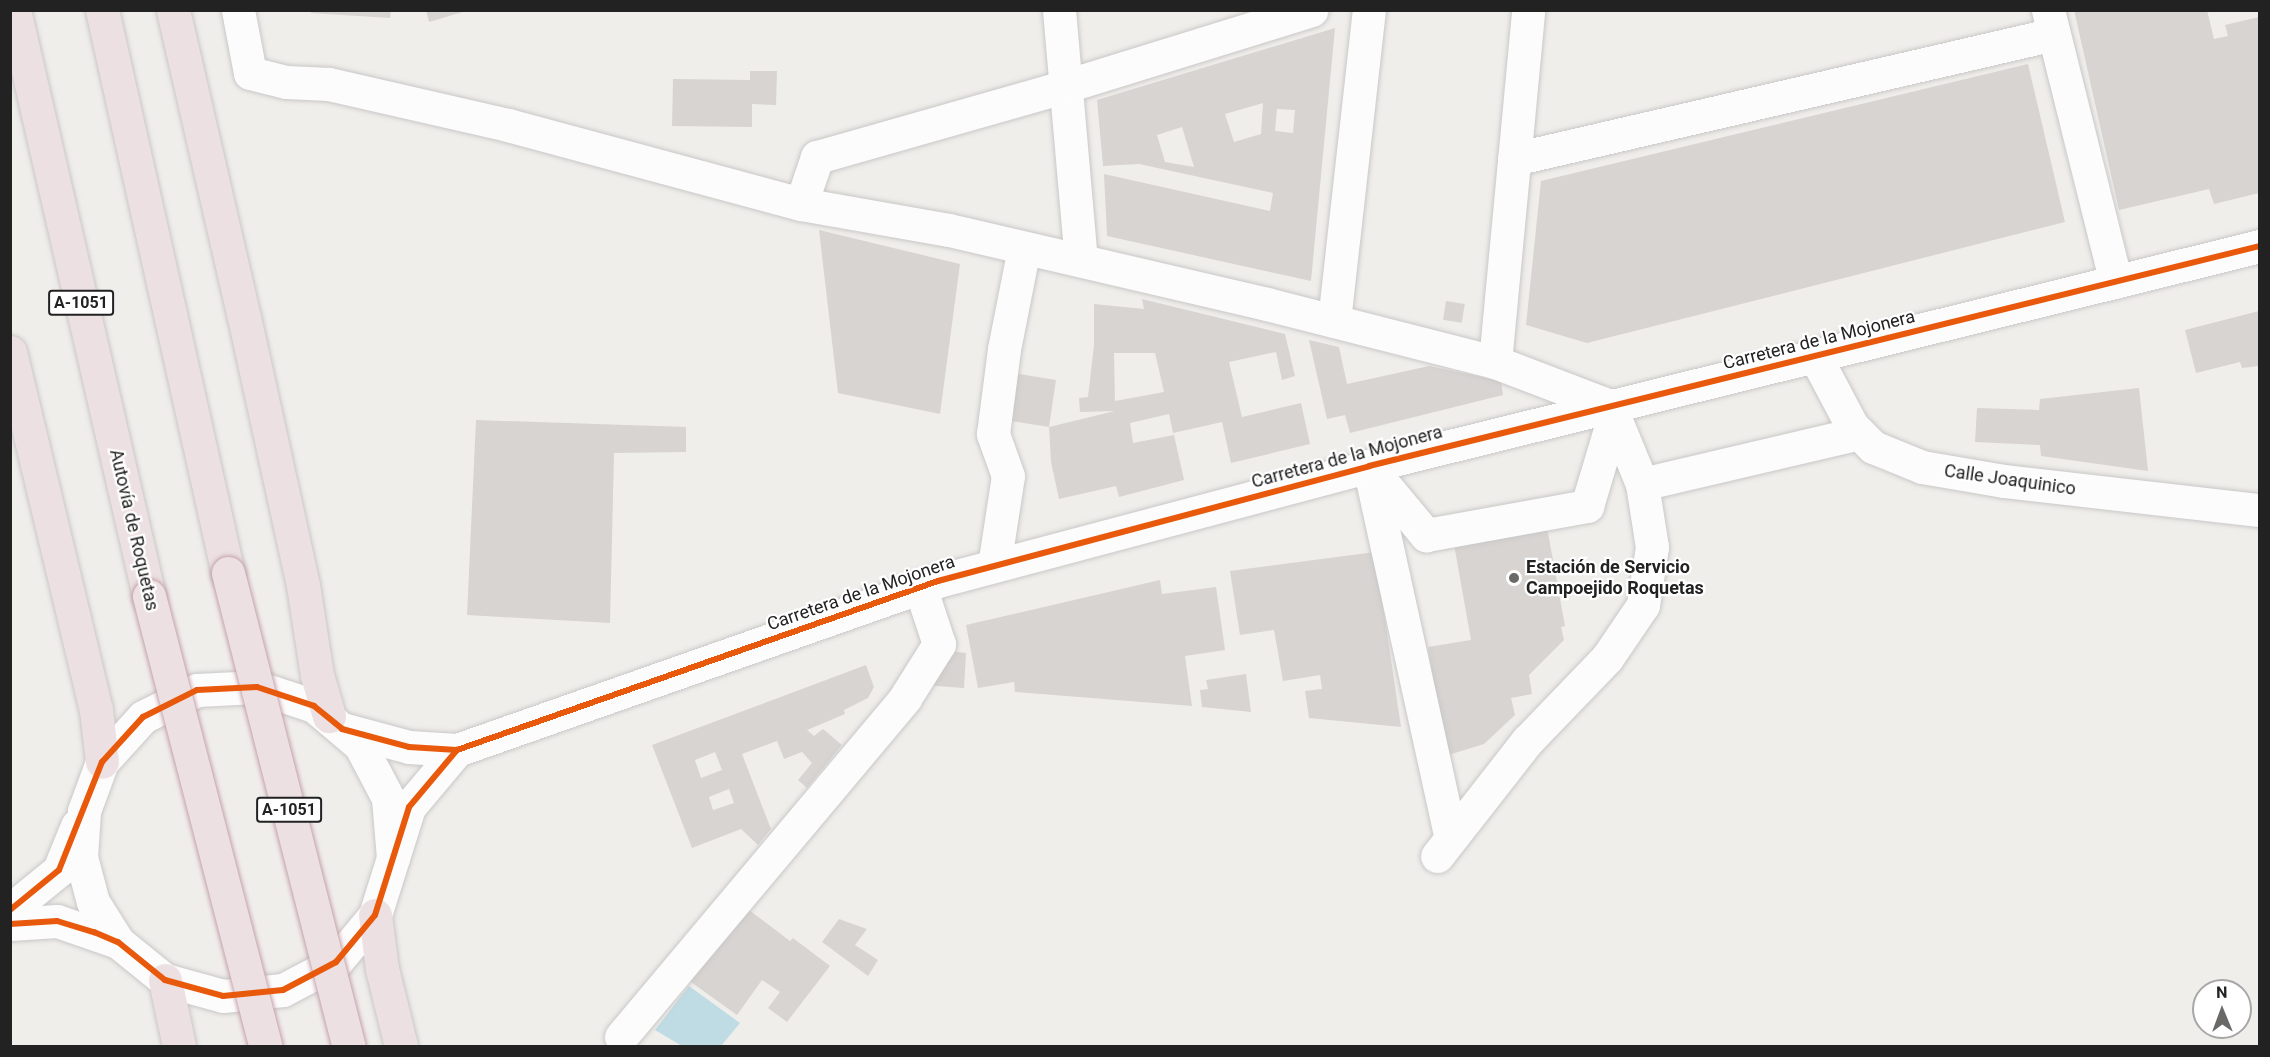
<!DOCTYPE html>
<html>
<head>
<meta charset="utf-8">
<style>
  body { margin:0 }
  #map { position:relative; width:2270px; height:1057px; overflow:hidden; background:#f0eeeb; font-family:Roboto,sans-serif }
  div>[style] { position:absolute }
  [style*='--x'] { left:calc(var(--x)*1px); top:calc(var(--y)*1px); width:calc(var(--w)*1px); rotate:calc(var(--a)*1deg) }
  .water>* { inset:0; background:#bfdbe3 }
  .building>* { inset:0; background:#d7d4d2; transform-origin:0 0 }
  .roads { filter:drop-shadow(0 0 2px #c9c8c7) drop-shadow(0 0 2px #c9c8c7) }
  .minor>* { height:33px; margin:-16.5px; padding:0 16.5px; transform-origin:16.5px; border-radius:16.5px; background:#fdfcfc }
  .highway>* { height:33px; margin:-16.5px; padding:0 16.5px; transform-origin:16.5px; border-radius:16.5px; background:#ece0e2 }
  .bridges { filter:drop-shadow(0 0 2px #c5a2ac) drop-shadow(0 0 2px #c5a2ac) }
  .highway-bridge>* { height:33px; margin:-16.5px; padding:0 16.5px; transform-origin:16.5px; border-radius:16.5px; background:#ece0e2 }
  .cycleway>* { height:6px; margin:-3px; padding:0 3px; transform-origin:3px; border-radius:3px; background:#e8590c }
  .dots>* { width:16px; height:16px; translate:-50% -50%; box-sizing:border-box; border:3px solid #fff; border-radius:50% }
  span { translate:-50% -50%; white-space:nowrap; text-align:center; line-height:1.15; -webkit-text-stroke:4.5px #fff; paint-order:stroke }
  .shield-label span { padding:2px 4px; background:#fff; border:2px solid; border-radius:4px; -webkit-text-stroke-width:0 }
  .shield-label { font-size:16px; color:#222; font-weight:700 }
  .street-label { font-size:18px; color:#222 }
  .poi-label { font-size:18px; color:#222; font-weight:700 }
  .left { translate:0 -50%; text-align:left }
  .frame { position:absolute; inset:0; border:12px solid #222; pointer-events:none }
  .north { position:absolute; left:2192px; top:979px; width:60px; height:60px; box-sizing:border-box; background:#fff; border:2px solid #a7a7a7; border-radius:50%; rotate:359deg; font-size:16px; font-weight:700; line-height:24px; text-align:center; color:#222 }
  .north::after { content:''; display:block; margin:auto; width:21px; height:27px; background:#6a6968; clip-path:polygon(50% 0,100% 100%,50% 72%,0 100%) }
</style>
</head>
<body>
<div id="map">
  <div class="water">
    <i style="clip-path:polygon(689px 986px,740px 1023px,721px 1046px,682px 1046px,655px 1030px)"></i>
  </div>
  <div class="building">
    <i style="clip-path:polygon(312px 10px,391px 10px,390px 18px,311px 13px)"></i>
    <i style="clip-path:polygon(426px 10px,466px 10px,466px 11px,429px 22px)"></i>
    <i style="clip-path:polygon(2074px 10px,2207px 10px,2214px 39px,2228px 36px,2225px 25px,2259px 17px,2259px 193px,2214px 204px,2209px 189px,2119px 210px)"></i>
    <i style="clip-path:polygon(evenodd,1335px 28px,1311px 281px,1107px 236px,1104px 174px,1270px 211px,1273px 193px,1139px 164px,1103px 166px,1097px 100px,1335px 28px,1263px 103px,1261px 134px,1234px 142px,1225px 114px,1263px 103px,1335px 28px,1277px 109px,1295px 110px,1293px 133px,1275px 131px,1277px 109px,1335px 28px,1182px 127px,1194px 167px,1165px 162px,1157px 135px,1182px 127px)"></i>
    <i style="clip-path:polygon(2028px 64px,2065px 222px,1587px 343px,1526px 325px,1541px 181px)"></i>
    <i style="clip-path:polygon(750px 71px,777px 71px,776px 105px,752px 104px,752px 127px,672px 126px,673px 79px,750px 80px)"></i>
    <i style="clip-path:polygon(819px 230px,960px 264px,940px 414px,838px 393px)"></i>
    <i style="clip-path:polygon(evenodd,1142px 299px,1285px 334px,1295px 376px,1282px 380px,1276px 352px,1229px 362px,1242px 417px,1301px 403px,1310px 444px,1231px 463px,1222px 422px,1173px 433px,1169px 414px,1130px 423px,1133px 443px,1174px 435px,1184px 480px,1119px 497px,1116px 486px,1059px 499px,1051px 462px,1049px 427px,1006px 420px,1013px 373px,1056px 380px,1049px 427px,1115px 411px,1080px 412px,1079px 398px,1088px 397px,1094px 345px,1094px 304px,1144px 309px,1142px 299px,1114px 353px,1155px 353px,1164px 392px,1115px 401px,1114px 353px)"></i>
    <i style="left:1446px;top:301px;width:19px;height:19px;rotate:9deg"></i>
    <i style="clip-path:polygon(2259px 311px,2259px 366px,2242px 368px,2240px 362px,2196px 373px,2185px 330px)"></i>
    <i style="clip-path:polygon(1309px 340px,1339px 347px,1347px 384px,1429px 366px,1501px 381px,1503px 395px,1350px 433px,1345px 415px,1327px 419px)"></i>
    <i style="clip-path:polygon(2139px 388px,2148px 471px,2041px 456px,2040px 445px,1975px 442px,1977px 408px,2039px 410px,2040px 399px)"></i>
    <i style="clip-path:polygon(476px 420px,686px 427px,686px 452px,614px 453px,610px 623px,467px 615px)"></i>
    <i style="clip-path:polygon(1546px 522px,1565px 626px,1561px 627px,1564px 640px,1529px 675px,1532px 694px,1511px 698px,1515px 715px,1484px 744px,1445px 756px,1428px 647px,1471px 640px,1453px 539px)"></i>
    <i style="clip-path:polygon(1375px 552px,1401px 727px,1309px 718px,1305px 691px,1322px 689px,1320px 675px,1283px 681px,1274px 630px,1240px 635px,1230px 571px)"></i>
    <i style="clip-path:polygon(1160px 580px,1162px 594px,1216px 587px,1225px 650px,1185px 656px,1192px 706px,1015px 692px,1014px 682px,978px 688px,966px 625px)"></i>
    <i style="clip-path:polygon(950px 651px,966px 653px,964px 688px,923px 685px)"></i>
    <i style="clip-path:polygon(evenodd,866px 665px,874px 687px,868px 698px,844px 710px,845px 714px,807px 730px,814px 736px,823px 729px,842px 745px,807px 788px,798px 780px,812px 763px,802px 752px,784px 759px,777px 741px,742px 754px,771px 829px,758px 845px,741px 829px,692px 848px,652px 745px,866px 665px,715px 752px,722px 770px,701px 778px,695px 760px,715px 752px,866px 665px,729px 789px,734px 803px,713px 810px,709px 797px,729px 789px)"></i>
    <i style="clip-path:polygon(1246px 674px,1251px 712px,1202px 707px,1200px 690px,1208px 689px,1206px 680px)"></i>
    <i style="clip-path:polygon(745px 907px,790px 941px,793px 938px,830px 966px,787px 1022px,768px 1008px,780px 992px,762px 980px,737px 1015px,688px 980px)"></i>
    <i style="clip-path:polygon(839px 919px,867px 929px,855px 945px,878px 960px,868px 976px,822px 942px)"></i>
  </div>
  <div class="roads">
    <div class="minor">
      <i style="--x:238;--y:10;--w:64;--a:79.2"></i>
      <i style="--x:250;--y:73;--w:37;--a:14"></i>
      <i style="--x:286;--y:82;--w:43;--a:2.7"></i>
      <i style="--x:329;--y:84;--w:184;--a:12.9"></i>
      <i style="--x:508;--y:125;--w:303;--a:15.1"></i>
      <i style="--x:801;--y:204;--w:150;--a:10"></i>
      <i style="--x:949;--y:230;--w:326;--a:13.1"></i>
      <i style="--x:1267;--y:304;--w:235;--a:14.3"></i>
      <i style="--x:1495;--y:362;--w:123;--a:20.9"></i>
      <i style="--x:1610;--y:406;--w:84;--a:67.7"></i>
      <i style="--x:1642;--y:484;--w:64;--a:81"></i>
      <i style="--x:1652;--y:547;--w:59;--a:98.8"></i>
      <i style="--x:1643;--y:605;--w:64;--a:124.2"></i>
      <i style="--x:1607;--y:658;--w:115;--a:133.9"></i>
      <i style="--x:1527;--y:741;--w:146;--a:128"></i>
      <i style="--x:1059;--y:10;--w:251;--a:85"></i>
      <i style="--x:2048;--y:10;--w:280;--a:76"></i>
      <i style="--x:1514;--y:159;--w:554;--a:-13.03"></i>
      <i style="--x:801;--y:204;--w:50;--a:-71.2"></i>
      <i style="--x:817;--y:157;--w:259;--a:-15.9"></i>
      <i style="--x:1066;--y:86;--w:257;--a:-17.2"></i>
      <i style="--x:1334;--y:321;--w:313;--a:-83.6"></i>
      <i style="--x:1815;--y:356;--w:79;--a:62.1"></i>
      <i style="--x:1852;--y:426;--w:30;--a:45"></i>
      <i style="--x:1873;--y:447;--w:53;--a:22.2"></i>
      <i style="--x:1922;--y:467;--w:83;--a:9.7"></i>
      <i style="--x:2004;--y:481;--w:258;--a:6.5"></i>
      <i style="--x:1495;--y:362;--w:354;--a:-84.6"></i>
      <i style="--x:1369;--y:466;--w:381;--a:77.6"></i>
      <i style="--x:1372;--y:470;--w:85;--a:50.3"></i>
      <i style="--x:1426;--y:535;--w:164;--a:-10.2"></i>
      <i style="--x:1587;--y:506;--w:94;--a:-73.3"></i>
      <i style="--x:1642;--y:484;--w:223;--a:-13.2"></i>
      <i style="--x:994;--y:566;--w:91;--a:-81.2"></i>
      <i style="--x:1008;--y:476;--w:45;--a:-109.7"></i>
      <i style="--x:993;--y:434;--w:86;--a:-82.6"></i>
      <i style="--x:1004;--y:349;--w:103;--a:-78.8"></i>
      <i style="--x:342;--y:729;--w:69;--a:15"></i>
      <i style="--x:409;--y:747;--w:48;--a:3.6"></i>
      <i style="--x:457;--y:750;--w:510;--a:-19.36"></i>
      <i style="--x:938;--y:581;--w:446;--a:-14.9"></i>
      <i style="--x:1369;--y:466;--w:918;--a:-13.87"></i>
      <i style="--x:393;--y:858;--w:60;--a:-94.8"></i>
      <i style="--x:388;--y:798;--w:60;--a:-117.8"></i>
      <i style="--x:360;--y:745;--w:60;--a:-139.7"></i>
      <i style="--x:314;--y:706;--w:60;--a:-161.6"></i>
      <i style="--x:257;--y:687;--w:60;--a:177.1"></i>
      <i style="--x:197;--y:690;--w:60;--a:153.4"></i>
      <i style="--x:143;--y:717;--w:61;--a:132.3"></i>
      <i style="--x:102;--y:762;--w:52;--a:110.2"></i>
      <i style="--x:84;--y:811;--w:46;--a:93.7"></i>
      <i style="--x:81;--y:857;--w:47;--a:75.1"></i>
      <i style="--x:93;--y:902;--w:47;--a:58"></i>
      <i style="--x:118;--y:942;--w:60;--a:39"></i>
      <i style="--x:165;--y:980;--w:60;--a:15.4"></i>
      <i style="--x:223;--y:996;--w:60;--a:-5.7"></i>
      <i style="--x:283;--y:990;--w:60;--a:-27.8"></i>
      <i style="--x:336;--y:962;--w:61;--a:-50.3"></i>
      <i style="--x:375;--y:915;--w:113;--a:-72.5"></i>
      <i style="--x:409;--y:807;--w:75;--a:-49.9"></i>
      <i style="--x:10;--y:910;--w:63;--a:-39.2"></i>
      <i style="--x:59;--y:870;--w:48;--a:-67.8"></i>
      <i style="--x:10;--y:924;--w:47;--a:-3.7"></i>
      <i style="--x:57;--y:921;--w:65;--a:19"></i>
      <i style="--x:621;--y:1037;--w:442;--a:-50"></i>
      <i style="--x:905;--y:698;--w:64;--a:-57.8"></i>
      <i style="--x:939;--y:644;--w:60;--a:-108.4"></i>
    </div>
    <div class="highway">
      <i style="--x:14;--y:10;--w:601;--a:77.03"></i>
      <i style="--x:102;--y:10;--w:577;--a:77.39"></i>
      <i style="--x:173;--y:10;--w:315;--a:77"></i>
      <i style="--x:244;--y:317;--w:274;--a:77.6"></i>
      <i style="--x:303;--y:585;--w:91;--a:81.2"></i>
      <i style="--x:317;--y:675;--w:43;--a:73.7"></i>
      <i style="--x:10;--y:352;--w:368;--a:76.5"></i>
      <i style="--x:96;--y:710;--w:52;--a:83.4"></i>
      <i style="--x:375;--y:915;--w:54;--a:82.6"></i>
      <i style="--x:382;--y:969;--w:79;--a:76.1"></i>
      <i style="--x:165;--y:980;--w:67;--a:78"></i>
    </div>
  </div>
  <div class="bridges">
    <div class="highway-bridge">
      <i style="--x:228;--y:573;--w:488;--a:75.7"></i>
      <i style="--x:149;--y:596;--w:465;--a:75.5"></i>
    </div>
  </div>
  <div class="cycleway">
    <i style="--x:10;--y:910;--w:63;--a:-39.2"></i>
    <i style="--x:59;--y:870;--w:116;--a:-68.3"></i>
    <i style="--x:102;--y:762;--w:61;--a:-47.7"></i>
    <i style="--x:143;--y:717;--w:60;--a:-26.6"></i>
    <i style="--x:197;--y:690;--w:60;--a:-2.9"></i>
    <i style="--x:257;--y:687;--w:60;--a:18.4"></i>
    <i style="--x:314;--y:706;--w:36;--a:39"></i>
    <i style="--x:342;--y:729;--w:69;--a:15"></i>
    <i style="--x:409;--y:747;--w:48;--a:3.6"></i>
    <i style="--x:457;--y:750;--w:510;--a:-19.36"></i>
    <i style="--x:938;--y:581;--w:446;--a:-14.9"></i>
    <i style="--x:1369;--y:466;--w:918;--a:-13.87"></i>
    <i style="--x:10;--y:924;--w:47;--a:-3.7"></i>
    <i style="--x:57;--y:921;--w:39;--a:17"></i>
    <i style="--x:94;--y:932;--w:26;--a:23"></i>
    <i style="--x:118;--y:942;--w:60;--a:39"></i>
    <i style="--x:165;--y:980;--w:60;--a:15.4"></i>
    <i style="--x:223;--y:996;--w:60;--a:-5.7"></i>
    <i style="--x:283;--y:990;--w:60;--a:-27.8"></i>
    <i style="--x:336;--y:962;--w:61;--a:-50.3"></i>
    <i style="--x:375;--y:915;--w:113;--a:-72.5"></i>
    <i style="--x:409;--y:807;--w:75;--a:-49.9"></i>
  </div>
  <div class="dots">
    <i style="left:1514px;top:578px;background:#6a6968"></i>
  </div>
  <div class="shield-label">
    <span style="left:81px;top:303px">A-1051</span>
    <span style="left:289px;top:810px">A-1051</span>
  </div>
  <div class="street-label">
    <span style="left:1819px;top:340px;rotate:-14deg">Carretera de la Mojonera</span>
    <span style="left:1347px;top:457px;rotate:-15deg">Carretera de la Mojonera</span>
    <span style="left:2010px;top:480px;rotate:8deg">Calle Joaquinico</span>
    <span style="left:134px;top:530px;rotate:77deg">Autovía de Roquetas</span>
    <span style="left:861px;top:593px;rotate:-19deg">Carretera de la Mojonera</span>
  </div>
  <div class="poi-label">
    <span class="left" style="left:1526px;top:578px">Estación de Servicio<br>Campoejido Roquetas</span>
  </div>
  <div class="frame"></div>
  <div class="north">N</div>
</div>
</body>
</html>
